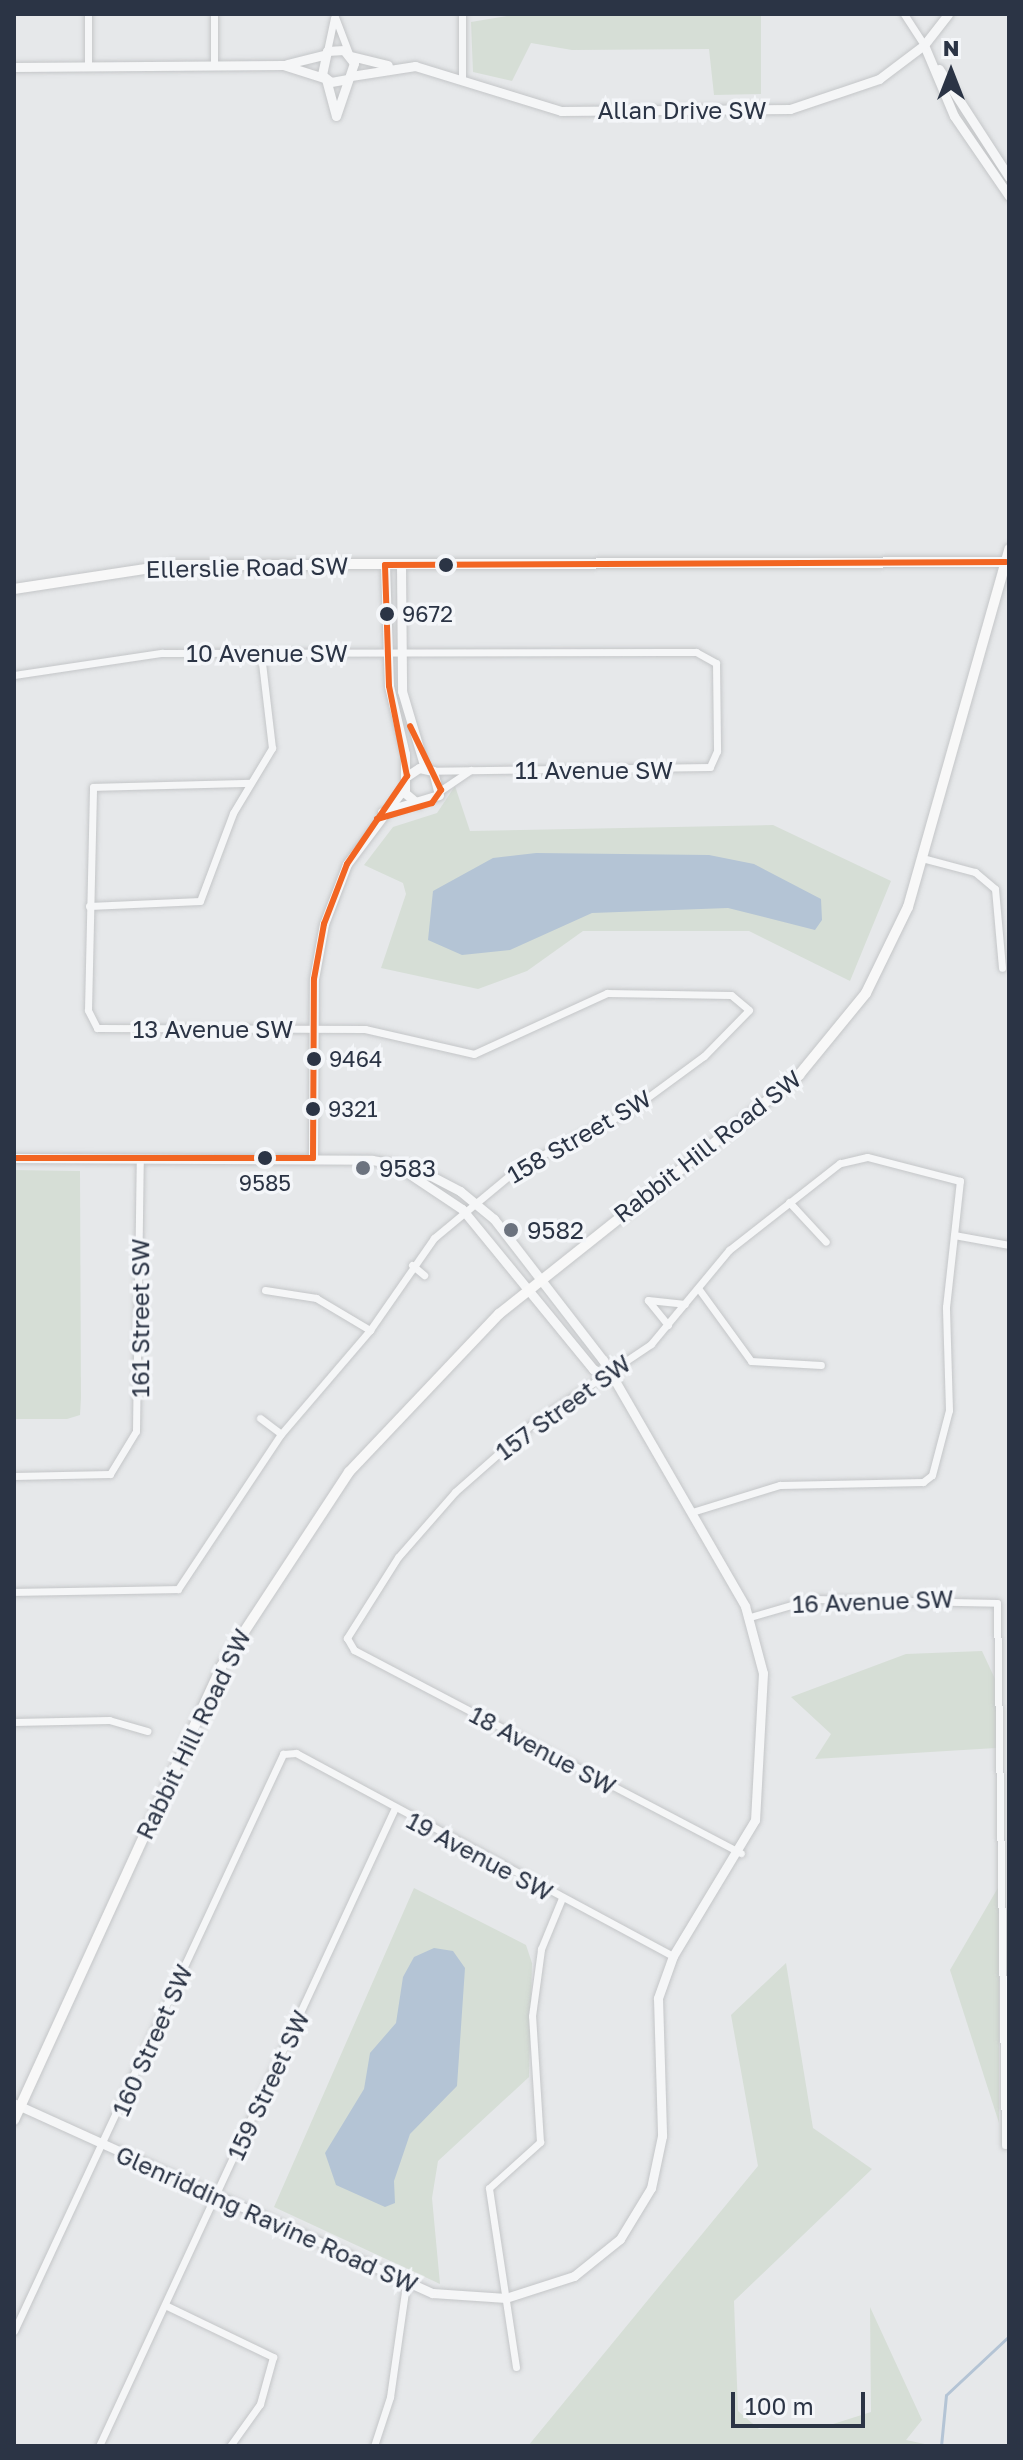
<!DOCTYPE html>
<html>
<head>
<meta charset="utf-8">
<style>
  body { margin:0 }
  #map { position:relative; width:1023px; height:2460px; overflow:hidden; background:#e6e8ea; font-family:"Golos Text",sans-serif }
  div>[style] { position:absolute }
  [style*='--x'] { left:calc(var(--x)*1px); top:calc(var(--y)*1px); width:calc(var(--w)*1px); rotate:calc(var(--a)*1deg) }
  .green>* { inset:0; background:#d6ded6 }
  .water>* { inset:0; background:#b4c4d5 }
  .stream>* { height:3px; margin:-1.5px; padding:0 1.5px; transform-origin:1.5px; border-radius:1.5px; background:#b4c4d5 }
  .roads { filter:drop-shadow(0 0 2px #c4c6c8) drop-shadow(0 0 2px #c4c6c8) }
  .minor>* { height:7px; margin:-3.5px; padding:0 3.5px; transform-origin:3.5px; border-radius:3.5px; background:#f5f6f7 }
  .tertiary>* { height:9px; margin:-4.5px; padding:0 4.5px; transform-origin:4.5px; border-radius:4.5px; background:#f5f6f7 }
  .secondary>* { height:10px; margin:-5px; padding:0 5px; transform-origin:5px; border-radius:5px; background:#f8f8f8 }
  .bus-1>* { height:6px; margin:-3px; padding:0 3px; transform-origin:3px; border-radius:3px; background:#f26522 }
  .dots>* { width:22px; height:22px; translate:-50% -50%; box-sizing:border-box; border:4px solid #f4f6f9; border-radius:50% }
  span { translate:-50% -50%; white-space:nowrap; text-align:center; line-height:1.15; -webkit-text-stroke:7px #f4f6f9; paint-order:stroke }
  .bus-label { font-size:22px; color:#2b3445 }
  .left { translate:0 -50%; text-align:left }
  .street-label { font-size:24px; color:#2b3445 }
  .poi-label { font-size:24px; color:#2b3445 }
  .frame { position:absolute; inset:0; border:16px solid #2b3445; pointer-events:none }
  .north { position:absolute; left:911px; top:32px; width:80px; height:80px; -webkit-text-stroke:6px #f4f6f9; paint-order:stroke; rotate:0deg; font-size:22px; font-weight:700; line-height:32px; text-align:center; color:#2b3445 }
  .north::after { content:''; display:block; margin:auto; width:28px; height:36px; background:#2b3445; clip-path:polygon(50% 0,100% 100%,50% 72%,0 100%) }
  .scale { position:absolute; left:731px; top:2392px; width:134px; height:36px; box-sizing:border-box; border:4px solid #2b3445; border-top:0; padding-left:10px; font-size:24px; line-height:28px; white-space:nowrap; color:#2b3445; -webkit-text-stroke:6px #f4f6f9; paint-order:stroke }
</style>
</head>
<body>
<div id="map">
  <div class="green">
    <i style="clip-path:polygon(519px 14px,761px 14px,761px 94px,714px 95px,709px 49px,572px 50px,531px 43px,512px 81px,473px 72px,471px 22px)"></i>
    <i style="clip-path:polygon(455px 786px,470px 831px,773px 825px,891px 881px,850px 981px,749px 931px,583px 931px,527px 971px,478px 989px,381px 968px,406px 894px,403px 883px,364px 865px,393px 827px,437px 813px)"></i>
    <i style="clip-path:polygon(14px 1170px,80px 1171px,81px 1398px,80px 1415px,67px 1419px,14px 1419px)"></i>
    <i style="clip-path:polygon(982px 1651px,996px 1681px,996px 1748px,815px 1759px,831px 1734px,791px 1697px,906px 1654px)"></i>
    <i style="clip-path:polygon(999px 1886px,999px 2123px,950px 1970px)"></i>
    <i style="clip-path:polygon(414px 1888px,526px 1945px,532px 1963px,529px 2077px,438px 2161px,432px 2198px,440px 2284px,274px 2207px)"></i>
    <i style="clip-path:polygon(786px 1963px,813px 2128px,872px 2169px,734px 2301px,738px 2411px,759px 2429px,830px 2425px,871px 2412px,870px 2307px,922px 2420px,906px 2440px,934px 2446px,528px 2446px,758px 2166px,731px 2015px)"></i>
  </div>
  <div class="water">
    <i style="clip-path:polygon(536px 853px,709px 855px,754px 864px,821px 899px,822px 920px,815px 930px,728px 908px,592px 913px,510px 950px,462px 955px,428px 940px,433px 891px,493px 858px)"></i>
    <i style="clip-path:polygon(434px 1948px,453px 1951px,465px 1968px,457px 2086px,410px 2134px,394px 2181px,395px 2203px,385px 2207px,336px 2185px,325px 2153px,364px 2089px,370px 2053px,396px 2023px,403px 1977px,414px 1957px)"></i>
  </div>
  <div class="stream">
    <i style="--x:941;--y:2446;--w:51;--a:-84.4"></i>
    <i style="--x:946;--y:2395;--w:86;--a:-43.1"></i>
  </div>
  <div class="roads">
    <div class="minor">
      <i style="--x:214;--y:14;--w:51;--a:90"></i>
      <i style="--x:904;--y:14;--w:37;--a:57"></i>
      <i style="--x:335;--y:17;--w:39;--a:69"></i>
      <i style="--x:327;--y:51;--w:34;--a:-78"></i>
      <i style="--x:88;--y:64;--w:50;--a:-90"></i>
      <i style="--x:462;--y:78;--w:64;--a:-90"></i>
      <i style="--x:14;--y:675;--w:150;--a:-8.5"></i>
      <i style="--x:162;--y:653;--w:534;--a:-0.11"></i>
      <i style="--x:696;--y:652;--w:23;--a:29"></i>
      <i style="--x:716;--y:663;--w:88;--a:89.3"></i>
      <i style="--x:717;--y:751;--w:17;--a:114"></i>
      <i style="--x:710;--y:767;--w:277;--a:179.2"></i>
      <i style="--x:441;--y:790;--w:36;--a:-34"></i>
      <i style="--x:922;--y:858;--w:55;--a:14.8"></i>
      <i style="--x:975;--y:872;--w:26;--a:40"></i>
      <i style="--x:995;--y:889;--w:79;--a:84.9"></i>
      <i style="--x:89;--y:906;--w:111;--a:-2.6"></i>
      <i style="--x:200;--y:901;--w:94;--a:-69.4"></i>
      <i style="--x:233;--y:813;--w:76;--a:-59"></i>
      <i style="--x:272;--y:748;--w:95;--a:-96.7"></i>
      <i style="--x:789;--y:1202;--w:54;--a:47.2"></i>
      <i style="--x:954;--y:1235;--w:56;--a:10.3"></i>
      <i style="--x:412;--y:1265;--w:16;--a:40"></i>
      <i style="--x:698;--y:1288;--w:90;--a:54"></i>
      <i style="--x:751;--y:1361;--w:70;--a:3.3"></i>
      <i style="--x:265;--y:1290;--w:52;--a:8.9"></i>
      <i style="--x:316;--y:1298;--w:63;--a:30.7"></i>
      <i style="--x:668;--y:1325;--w:32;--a:-129"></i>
      <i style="--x:648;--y:1300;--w:37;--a:6"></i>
      <i style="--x:260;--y:1418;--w:26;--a:37"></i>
      <i style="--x:14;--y:1476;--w:96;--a:-1.2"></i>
      <i style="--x:110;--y:1474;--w:50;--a:-58.8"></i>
      <i style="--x:136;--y:1431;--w:273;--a:-89.2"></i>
      <i style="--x:692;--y:1512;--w:92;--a:-17.1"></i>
      <i style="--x:780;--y:1485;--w:143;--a:-1.2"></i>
      <i style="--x:923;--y:1482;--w:11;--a:-38"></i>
      <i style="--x:932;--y:1475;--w:67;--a:-75.3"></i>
      <i style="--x:949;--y:1410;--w:103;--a:-91.7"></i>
      <i style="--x:946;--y:1307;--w:127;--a:-83.7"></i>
      <i style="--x:960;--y:1181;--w:96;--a:-165.5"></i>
      <i style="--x:867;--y:1157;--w:28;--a:167"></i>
      <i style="--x:840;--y:1163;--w:141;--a:141.9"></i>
      <i style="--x:729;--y:1250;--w:122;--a:129.7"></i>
      <i style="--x:651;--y:1344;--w:143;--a:146.1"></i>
      <i style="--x:532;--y:1424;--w:103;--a:138.6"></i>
      <i style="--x:455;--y:1492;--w:86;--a:131.2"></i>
      <i style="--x:398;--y:1557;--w:96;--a:122.2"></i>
      <i style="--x:347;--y:1638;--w:14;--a:60"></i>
      <i style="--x:354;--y:1650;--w:437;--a:27.7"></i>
      <i style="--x:14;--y:1592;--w:164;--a:-1"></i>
      <i style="--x:178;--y:1589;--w:186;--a:-56.4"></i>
      <i style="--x:281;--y:1434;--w:137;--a:-49.4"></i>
      <i style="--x:370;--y:1330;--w:112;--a:-55.2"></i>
      <i style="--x:434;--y:1238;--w:114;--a:-39.7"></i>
      <i style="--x:522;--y:1165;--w:120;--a:-26.8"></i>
      <i style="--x:629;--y:1111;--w:93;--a:-36.3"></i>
      <i style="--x:704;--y:1056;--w:64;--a:-45.6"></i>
      <i style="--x:749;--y:1010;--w:23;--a:-140"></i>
      <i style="--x:731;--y:995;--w:124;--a:-179.1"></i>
      <i style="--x:607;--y:993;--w:146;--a:155.4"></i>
      <i style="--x:474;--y:1054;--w:112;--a:-167.1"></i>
      <i style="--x:365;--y:1029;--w:268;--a:-179.8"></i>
      <i style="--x:97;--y:1028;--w:20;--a:-117"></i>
      <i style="--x:88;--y:1010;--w:223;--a:-88.7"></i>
      <i style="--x:93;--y:787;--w:156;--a:-1.5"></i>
      <i style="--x:750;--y:1617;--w:65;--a:-16.2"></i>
      <i style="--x:812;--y:1599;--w:185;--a:1.2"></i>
      <i style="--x:997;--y:1603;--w:542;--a:89.15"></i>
      <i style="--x:14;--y:1722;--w:95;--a:-1.2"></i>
      <i style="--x:109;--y:1720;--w:40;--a:16"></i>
      <i style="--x:167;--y:2306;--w:118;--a:25.7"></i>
      <i style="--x:273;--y:2357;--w:49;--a:105.5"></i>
      <i style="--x:260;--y:2404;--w:52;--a:125.5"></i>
      <i style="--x:14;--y:2331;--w:637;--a:-65"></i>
      <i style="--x:283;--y:1754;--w:13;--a:-4"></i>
      <i style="--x:296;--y:1753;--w:428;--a:28.3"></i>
      <i style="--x:516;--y:2367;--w:181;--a:-98.6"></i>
      <i style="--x:489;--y:2188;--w:69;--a:-42"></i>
      <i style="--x:540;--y:2142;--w:126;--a:-93.6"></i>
      <i style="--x:532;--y:2016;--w:68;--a:-82.3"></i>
      <i style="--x:541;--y:1949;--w:55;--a:-67.6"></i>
      <i style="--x:99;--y:2446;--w:701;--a:-65.12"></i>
      <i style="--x:374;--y:2446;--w:52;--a:-71.9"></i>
      <i style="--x:390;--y:2397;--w:114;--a:-81.9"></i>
    </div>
    <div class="tertiary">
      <i style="--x:924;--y:45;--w:77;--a:67.1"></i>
      <i style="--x:954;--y:116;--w:97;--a:55.5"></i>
      <i style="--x:351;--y:56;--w:38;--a:14"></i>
      <i style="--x:287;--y:64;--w:37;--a:-14"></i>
      <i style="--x:14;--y:67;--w:269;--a:-0.4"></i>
      <i style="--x:283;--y:65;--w:43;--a:17.6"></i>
      <i style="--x:939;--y:69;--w:129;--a:57.1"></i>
      <i style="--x:351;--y:76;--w:65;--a:-8.9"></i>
      <i style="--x:415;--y:66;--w:153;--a:17.1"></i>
      <i style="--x:561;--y:111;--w:229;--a:-0.5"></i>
      <i style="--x:790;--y:109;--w:94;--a:-18.6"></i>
      <i style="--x:879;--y:79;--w:56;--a:-37.1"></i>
      <i style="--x:924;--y:45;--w:39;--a:-52"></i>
      <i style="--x:326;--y:79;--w:38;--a:75"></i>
      <i style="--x:336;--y:116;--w:56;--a:-71.2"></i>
      <i style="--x:354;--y:63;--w:16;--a:-128"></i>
      <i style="--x:344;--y:50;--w:17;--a:177"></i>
      <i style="--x:327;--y:51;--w:25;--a:102"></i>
      <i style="--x:322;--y:75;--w:11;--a:38"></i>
      <i style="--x:331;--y:82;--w:17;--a:-10"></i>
      <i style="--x:385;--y:565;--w:121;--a:88.1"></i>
      <i style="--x:389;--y:686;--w:70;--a:76.8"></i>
      <i style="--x:405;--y:754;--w:39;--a:90"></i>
      <i style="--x:405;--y:793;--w:17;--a:40"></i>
      <i style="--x:401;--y:565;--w:126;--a:89.5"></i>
      <i style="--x:402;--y:691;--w:80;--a:73.4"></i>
      <i style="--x:382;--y:812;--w:59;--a:-16.6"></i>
      <i style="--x:439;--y:795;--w:25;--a:-104"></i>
      <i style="--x:433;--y:771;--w:14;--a:-168"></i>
      <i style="--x:419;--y:768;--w:14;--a:146"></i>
      <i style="--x:14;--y:1158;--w:358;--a:0.3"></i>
      <i style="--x:372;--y:1160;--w:43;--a:9.5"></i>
      <i style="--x:414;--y:1167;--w:52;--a:27.6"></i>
      <i style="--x:460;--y:1191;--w:44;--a:39.5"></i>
      <i style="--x:494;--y:1219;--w:178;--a:52.3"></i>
      <i style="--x:603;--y:1360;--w:284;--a:60"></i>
      <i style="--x:745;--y:1606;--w:69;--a:75"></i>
      <i style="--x:763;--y:1673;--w:147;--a:93.1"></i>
      <i style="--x:755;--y:1820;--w:159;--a:121.1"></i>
      <i style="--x:673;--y:1956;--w:45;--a:109.7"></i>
      <i style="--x:658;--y:1998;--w:138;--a:88.3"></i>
      <i style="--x:662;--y:2136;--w:53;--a:101.9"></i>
      <i style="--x:651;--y:2188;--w:60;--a:121.3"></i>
      <i style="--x:620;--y:2239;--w:59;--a:141.2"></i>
      <i style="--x:574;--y:2276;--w:71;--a:162.1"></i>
      <i style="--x:506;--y:2298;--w:74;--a:-176.1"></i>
      <i style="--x:432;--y:2293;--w:459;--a:-155.6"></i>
      <i style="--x:313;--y:1158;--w:179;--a:-89.7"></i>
      <i style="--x:314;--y:979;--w:56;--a:-79.7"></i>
      <i style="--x:324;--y:924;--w:64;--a:-69"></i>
      <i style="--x:347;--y:864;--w:95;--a:-53.1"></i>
      <i style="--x:402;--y:1169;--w:72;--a:33.7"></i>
      <i style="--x:462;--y:1209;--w:207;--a:50.7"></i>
      <i style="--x:593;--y:1369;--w:17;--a:28"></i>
    </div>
    <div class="secondary">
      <i style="--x:14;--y:589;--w:158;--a:-8.7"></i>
      <i style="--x:170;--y:565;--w:839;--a:-0.2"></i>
      <i style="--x:14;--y:2120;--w:498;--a:-65.4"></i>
      <i style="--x:221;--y:1667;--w:233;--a:-56.7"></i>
      <i style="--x:349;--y:1472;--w:218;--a:-46.5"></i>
      <i style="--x:499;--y:1314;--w:384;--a:-38.5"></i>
      <i style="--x:799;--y:1075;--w:106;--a:-50.7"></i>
      <i style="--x:866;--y:993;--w:96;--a:-64"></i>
      <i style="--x:908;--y:907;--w:372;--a:-74.2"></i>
    </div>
  </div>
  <div class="bus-1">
    <i style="--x:377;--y:819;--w:57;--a:-16.2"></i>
    <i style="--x:432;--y:803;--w:16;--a:-55"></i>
    <i style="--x:441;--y:790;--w:71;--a:-115.8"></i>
    <i style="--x:14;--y:1158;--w:299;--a:0"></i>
    <i style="--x:313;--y:1158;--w:179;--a:-89.7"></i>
    <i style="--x:314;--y:979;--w:56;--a:-79.7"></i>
    <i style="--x:324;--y:924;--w:64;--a:-69"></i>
    <i style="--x:347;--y:864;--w:107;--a:-55.7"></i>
    <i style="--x:407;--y:776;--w:92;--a:-101.3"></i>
    <i style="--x:389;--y:686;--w:121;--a:-91.9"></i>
    <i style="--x:385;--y:565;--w:621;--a:-0.28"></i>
  </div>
  <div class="dots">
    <i style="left:446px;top:565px;background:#2b3445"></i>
    <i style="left:387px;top:614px;background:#2b3445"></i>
    <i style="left:314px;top:1059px;background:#2b3445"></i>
    <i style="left:313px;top:1109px;background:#2b3445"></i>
    <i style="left:265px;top:1158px;background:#2b3445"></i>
    <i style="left:363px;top:1168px;background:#6c737f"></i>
    <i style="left:511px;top:1230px;background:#6c737f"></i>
  </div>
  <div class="bus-label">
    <span class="left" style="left:402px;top:614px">9672</span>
    <span class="left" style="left:329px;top:1059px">9464</span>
    <span class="left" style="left:328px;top:1109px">9321</span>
    <span style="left:265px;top:1183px">9585</span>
  </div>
  <div class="street-label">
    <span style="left:682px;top:110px">Allan Drive SW</span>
    <span style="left:247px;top:567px;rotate:-1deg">Ellerslie Road SW</span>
    <span style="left:267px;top:653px">10 Avenue SW</span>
    <span style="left:594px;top:770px">11 Avenue SW</span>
    <span style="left:213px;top:1029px">13 Avenue SW</span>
    <span style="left:579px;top:1136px;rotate:-30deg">158 Street SW</span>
    <span style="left:707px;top:1146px;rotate:-38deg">Rabbit Hill Road SW</span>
    <span style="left:140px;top:1318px;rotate:-90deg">161 Street SW</span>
    <span style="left:563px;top:1407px;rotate:-36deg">157 Street SW</span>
    <span style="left:873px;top:1601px;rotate:-2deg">16 Avenue SW</span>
    <span style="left:193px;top:1734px;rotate:-64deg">Rabbit Hill Road SW</span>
    <span style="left:543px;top:1750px;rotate:28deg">18 Avenue SW</span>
    <span style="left:480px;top:1856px;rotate:28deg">19 Avenue SW</span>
    <span style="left:152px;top:2040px;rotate:-66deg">160 Street SW</span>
    <span style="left:268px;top:2085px;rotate:-65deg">159 Street SW</span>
    <span style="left:267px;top:2219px;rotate:24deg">Glenridding Ravine Road SW</span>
  </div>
  <div class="poi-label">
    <span class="left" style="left:379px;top:1168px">9583</span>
    <span class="left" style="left:527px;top:1230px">9582</span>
  </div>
  <div class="frame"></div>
  <div class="north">N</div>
  <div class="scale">100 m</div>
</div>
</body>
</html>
